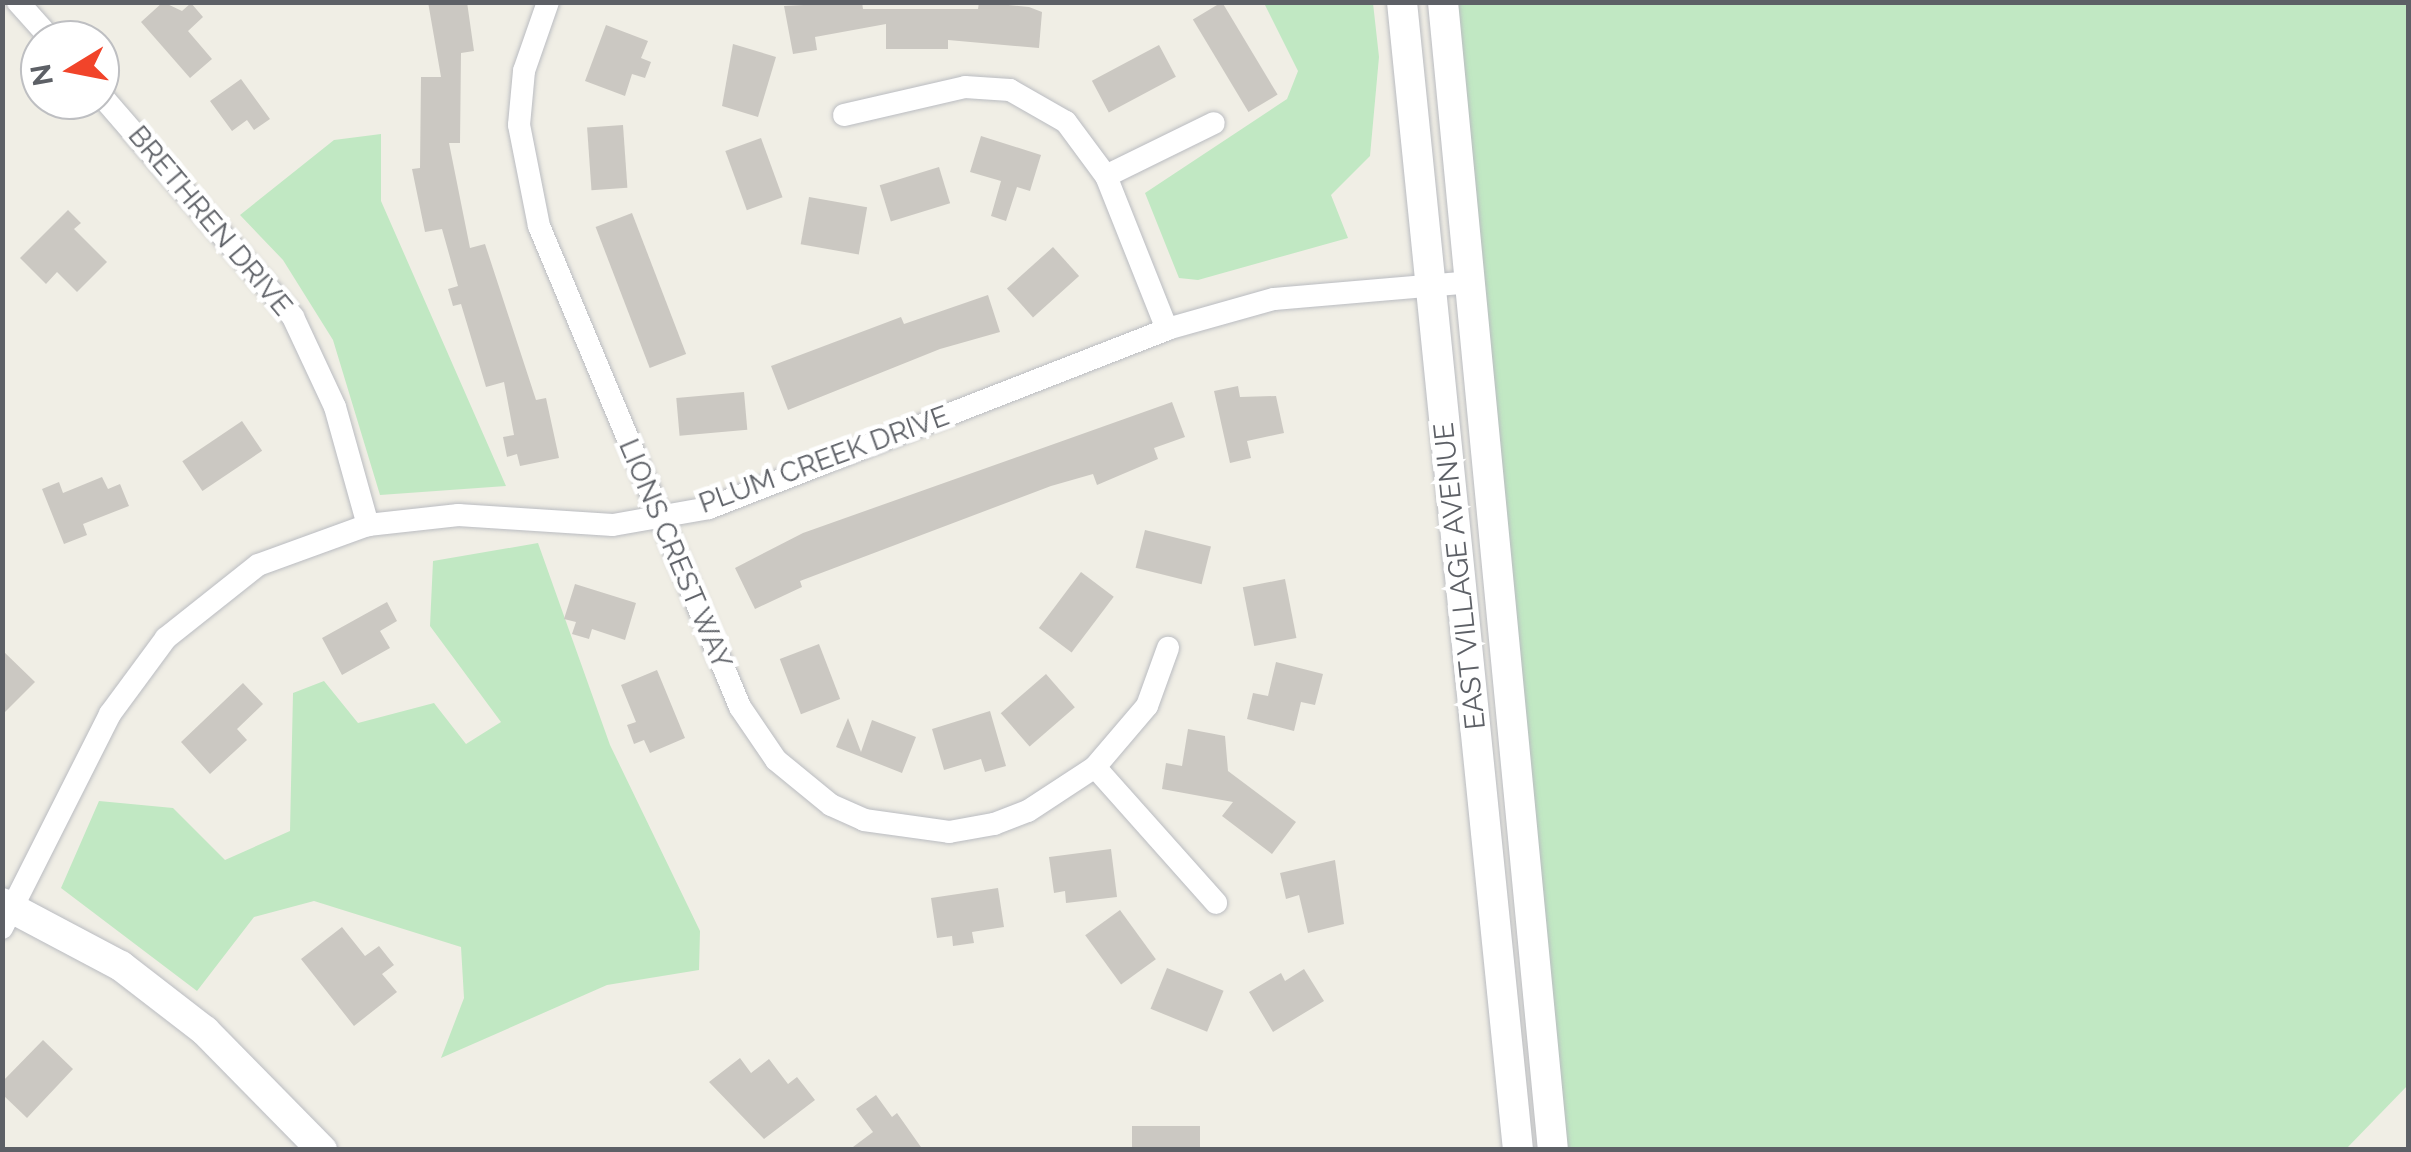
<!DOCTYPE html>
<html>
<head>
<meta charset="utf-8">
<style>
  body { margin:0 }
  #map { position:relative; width:2411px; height:1152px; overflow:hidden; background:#f0eee5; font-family:Raleway,sans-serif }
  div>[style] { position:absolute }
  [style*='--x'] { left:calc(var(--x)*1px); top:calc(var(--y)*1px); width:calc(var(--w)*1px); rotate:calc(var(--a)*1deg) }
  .green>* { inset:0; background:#c1e8c3 }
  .building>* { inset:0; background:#cbc8c2; transform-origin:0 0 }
  .roads { filter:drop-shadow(0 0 2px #babcc1) drop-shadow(0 0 2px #babcc1) }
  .minor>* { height:22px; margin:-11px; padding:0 11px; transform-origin:11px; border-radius:11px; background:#fff }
  .tertiary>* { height:30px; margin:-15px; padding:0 15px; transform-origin:15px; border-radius:15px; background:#fff }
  span { translate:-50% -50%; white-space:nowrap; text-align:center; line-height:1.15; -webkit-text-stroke:9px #fff; paint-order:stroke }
  .street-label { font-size:28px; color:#5d6066 }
  .frame { position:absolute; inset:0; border:5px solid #5d6066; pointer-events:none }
  .north { position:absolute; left:20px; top:20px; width:100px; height:100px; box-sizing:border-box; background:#fff; border:2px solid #bebfc2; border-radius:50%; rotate:260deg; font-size:28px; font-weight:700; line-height:40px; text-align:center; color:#5d6066 }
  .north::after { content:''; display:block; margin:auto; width:35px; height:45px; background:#f1442a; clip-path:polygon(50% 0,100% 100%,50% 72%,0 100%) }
</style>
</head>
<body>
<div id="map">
  <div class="green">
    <i style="clip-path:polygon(1264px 3px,1373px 3px,1379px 57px,1370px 156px,1331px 195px,1348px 238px,1198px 280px,1179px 278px,1145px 193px,1287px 99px,1298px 71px)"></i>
    <i style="clip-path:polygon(1443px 3px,2408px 3px,2408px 1085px,2346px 1149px,1553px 1149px)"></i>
    <i style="clip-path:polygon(381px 134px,381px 201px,506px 486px,380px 495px,333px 340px,283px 260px,240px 215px,334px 140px)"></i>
    <i style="clip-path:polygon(538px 543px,610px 745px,700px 931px,699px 970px,607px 985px,441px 1058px,464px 998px,461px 947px,314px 901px,254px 917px,197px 991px,61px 888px,99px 801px,173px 808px,225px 860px,290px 831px,293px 693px,324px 681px,358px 723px,434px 703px,466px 744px,501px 722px,430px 626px,433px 561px)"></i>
  </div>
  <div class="building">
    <i style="clip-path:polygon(163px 2px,182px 11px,191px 3px,203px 17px,188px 31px,212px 59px,190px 78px,141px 22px)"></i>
    <i style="clip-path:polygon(428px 2px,467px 2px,474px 51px,461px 53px,460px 143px,449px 143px,470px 248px,485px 244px,536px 400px,546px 398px,559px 458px,520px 466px,517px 454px,507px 457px,503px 437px,514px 435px,504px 382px,486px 387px,461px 304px,453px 306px,448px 289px,458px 286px,442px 229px,425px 232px,412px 169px,420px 168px,421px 77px,441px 77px)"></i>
    <i style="clip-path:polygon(862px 2px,863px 9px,978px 9px,979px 2px,1029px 7px,1042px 12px,1039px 48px,948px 40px,948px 49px,886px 49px,886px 24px,815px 37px,817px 50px,793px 54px,784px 6px)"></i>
    <i style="left:1222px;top:2px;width:108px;height:34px;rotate:59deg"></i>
    <i style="clip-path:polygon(606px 25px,648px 41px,641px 58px,651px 62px,645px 78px,632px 74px,625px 96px,585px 81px)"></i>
    <i style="clip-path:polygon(733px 44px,776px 57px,758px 117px,722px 106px)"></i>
    <i style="left:1159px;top:45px;width:36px;height:76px;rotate:62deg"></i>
    <i style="clip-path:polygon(241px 79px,270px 119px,254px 130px,247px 120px,232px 131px,210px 101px)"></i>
    <i style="left:623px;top:125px;width:63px;height:36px;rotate:86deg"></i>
    <i style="clip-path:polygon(981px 136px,1041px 155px,1030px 191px,1017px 187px,1006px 221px,991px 216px,1001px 181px,970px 172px)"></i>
    <i style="left:761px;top:138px;width:63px;height:38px;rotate:70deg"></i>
    <i style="left:939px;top:167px;width:38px;height:62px;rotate:73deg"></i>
    <i style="left:809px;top:197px;width:59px;height:48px;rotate:10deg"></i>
    <i style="clip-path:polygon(68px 210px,81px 223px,74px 229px,107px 262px,77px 292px,57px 272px,46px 284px,20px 258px)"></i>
    <i style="left:632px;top:213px;width:151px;height:39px;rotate:69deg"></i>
    <i style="left:1053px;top:247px;width:39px;height:62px;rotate:48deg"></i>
    <i style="clip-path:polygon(988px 295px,1000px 332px,940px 349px,788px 410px,771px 366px,901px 317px,904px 324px)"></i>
    <i style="clip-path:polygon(1238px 386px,1240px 397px,1276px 396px,1284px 433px,1247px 441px,1251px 458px,1230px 463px,1214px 391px)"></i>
    <i style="left:744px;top:392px;width:38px;height:68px;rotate:85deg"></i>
    <i style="clip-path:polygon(1172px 402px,1185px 437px,1154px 448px,1158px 459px,1097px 485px,1093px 474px,1051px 486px,800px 581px,802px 587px,755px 609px,735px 568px,803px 533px)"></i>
    <i style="left:242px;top:421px;width:36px;height:72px;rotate:56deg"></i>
    <i style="clip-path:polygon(102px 477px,108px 489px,120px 484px,129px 506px,83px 524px,87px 535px,64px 544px,42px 489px,59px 482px,63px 493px)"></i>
    <i style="left:1145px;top:530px;width:68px;height:39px;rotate:14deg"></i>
    <i style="left:1081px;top:572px;width:41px;height:70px;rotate:37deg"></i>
    <i style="left:1285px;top:579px;width:60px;height:43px;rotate:79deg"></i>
    <i style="clip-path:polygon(575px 584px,636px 603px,625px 640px,592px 629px,589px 639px,572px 634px,576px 622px,564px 619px)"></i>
    <i style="clip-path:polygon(387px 602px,397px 621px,380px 631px,390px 648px,342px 675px,322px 638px)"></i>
    <i style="left:819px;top:644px;width:59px;height:42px;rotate:69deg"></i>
    <i style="clip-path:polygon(2px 650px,35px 682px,2px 715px)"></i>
    <i style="clip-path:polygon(1276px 662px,1323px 674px,1315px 705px,1301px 702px,1294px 731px,1247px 719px,1253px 693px,1268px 696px)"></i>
    <i style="clip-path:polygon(657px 670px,685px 738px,650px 753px,644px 740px,634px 744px,627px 725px,636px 722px,621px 685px)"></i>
    <i style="left:1046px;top:674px;width:44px;height:60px;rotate:49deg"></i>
    <i style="clip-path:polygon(243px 683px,263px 704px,237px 729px,247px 740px,210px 774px,181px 742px)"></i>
    <i style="clip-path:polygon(990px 711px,1006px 766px,985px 772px,981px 759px,944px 770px,932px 729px)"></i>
    <i style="clip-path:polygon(848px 718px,861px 752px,872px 720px,916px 737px,902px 773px,836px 747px)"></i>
    <i style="clip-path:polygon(1188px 729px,1225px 736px,1228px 771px,1296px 822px,1272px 854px,1222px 816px,1233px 802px,1162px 789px,1166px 763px,1182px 766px)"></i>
    <i style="clip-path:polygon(1111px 849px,1117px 897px,1066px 903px,1065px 891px,1054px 893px,1049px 857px)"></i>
    <i style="clip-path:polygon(1335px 860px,1344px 924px,1308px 933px,1299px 895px,1286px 899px,1280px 873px)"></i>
    <i style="clip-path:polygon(998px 888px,1004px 927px,972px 932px,974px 943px,953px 946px,952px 936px,937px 938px,931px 898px)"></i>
    <i style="left:1120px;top:910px;width:61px;height:43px;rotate:54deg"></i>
    <i style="clip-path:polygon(342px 927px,365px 956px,379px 946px,394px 965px,382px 974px,397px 992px,354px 1026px,301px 959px)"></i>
    <i style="left:1167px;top:968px;width:61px;height:44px;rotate:22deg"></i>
    <i style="clip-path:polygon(1304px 969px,1324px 1001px,1273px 1032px,1249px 992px,1281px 973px,1285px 981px)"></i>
    <i style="clip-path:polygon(43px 1040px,73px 1069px,27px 1118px,2px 1094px,2px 1082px)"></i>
    <i style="clip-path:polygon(740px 1058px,751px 1073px,769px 1059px,788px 1084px,797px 1077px,815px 1100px,764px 1139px,709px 1082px)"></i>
    <i style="clip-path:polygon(876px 1095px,892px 1117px,897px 1113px,923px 1150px,849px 1150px,873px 1132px,856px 1109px)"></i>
    <i style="left:1132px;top:1126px;width:68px;height:24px"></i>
  </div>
  <div class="roads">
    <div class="minor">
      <i style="--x:18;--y:2;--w:51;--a:48.2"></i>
      <i style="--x:548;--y:2;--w:73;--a:109.2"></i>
      <i style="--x:524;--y:71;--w:54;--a:95.3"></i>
      <i style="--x:519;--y:125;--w:103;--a:78.8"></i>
      <i style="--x:539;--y:226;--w:521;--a:67.32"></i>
      <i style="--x:740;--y:707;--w:64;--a:55.8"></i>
      <i style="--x:776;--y:760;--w:71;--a:39.3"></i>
      <i style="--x:831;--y:805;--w:36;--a:24"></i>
      <i style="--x:864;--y:820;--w:86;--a:8"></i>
      <i style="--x:949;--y:832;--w:46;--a:-10.1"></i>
      <i style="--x:994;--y:824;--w:36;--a:-21"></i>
      <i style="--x:1028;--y:811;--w:80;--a:-33.3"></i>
      <i style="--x:1095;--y:767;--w:80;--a:-49.6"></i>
      <i style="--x:1147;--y:706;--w:62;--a:-70.1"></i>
      <i style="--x:100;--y:94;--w:295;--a:49.1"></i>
      <i style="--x:293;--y:317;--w:99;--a:65"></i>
      <i style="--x:335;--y:407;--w:123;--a:74.4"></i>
      <i style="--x:844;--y:115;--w:124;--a:-13"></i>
      <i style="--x:965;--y:87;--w:45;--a:3.8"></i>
      <i style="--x:1010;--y:90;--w:64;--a:29.7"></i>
      <i style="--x:1066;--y:122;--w:67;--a:53.5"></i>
      <i style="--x:1106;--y:176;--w:165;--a:68.3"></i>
      <i style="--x:1106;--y:176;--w:120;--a:-26.1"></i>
      <i style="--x:1095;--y:767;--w:182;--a:48.3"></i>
      <i style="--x:2;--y:928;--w:240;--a:-63.2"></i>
      <i style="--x:110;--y:714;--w:94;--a:-53.6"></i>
      <i style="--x:166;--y:638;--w:117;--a:-38.4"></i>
      <i style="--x:258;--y:565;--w:117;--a:-20"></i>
      <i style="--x:368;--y:525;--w:91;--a:-6.3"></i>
      <i style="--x:458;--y:515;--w:155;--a:3.7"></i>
      <i style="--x:613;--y:525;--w:97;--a:-10"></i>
      <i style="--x:709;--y:508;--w:492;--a:-21.3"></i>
      <i style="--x:1167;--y:329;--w:111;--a:-15.7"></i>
      <i style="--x:1274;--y:299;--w:199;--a:-4.9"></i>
    </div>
    <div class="tertiary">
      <i style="--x:1402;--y:2;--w:1154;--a:84.23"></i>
      <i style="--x:1443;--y:2;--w:1153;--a:84.53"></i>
      <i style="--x:2;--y:903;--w:135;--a:27.9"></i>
      <i style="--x:121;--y:966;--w:106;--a:37.7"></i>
      <i style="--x:205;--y:1031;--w:167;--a:45.5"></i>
    </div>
  </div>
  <div class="street-label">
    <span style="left:210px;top:221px;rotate:50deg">BRETHREN DRIVE</span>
    <span style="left:824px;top:460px;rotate:-20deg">PLUM CREEK DRIVE</span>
    <span style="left:675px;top:554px;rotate:67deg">LIONS CREST WAY</span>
    <span style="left:1460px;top:576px;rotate:-96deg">EAST VILLAGE AVENUE</span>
  </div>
  <div class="frame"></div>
  <div class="north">N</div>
</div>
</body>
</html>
